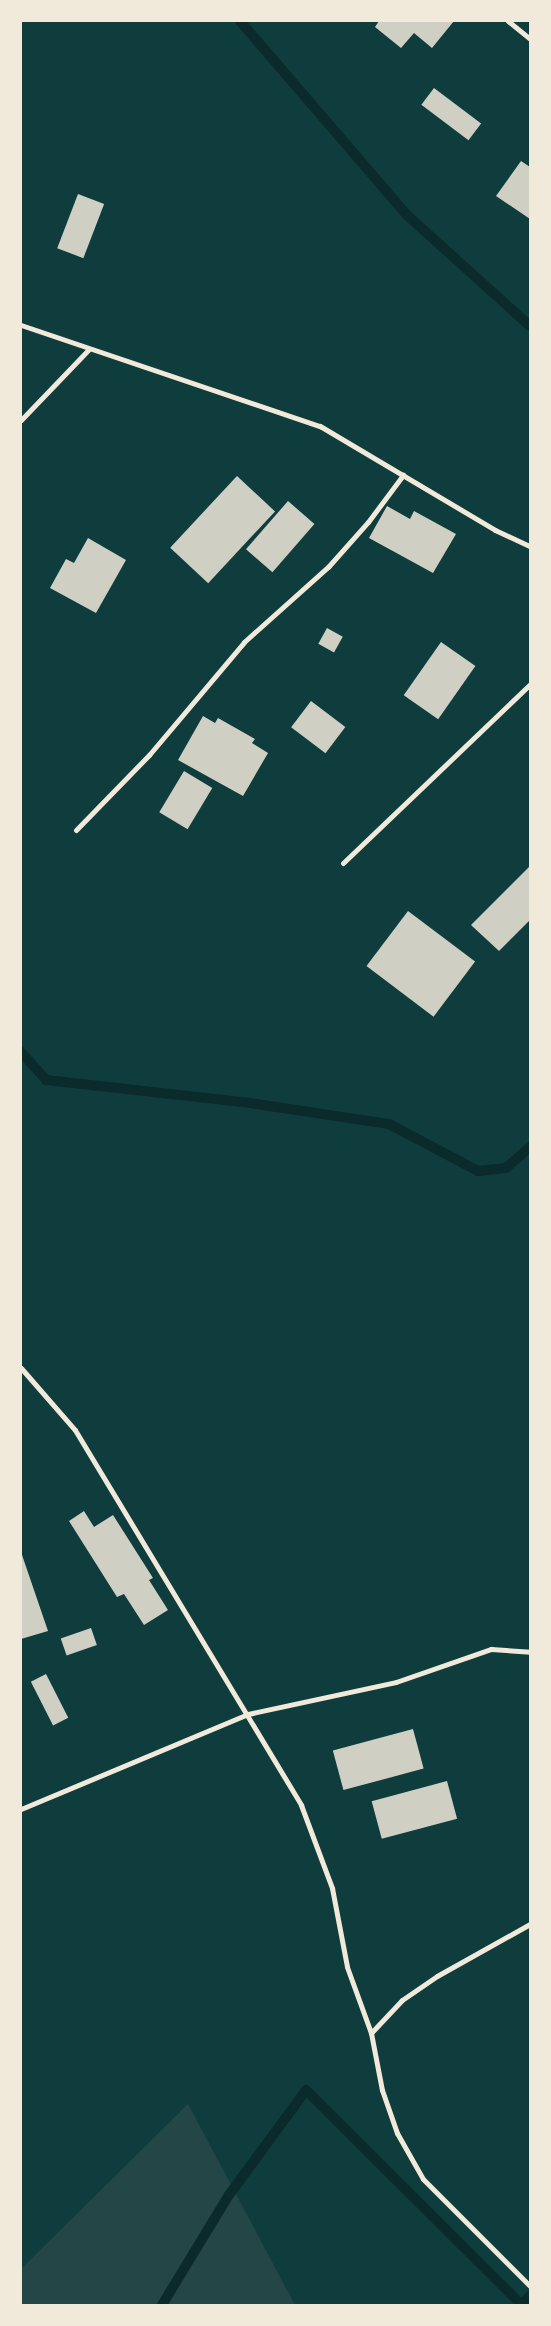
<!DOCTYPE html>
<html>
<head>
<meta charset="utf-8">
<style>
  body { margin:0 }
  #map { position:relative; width:551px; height:2326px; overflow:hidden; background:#0f3d3e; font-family:"Space Grotesk",sans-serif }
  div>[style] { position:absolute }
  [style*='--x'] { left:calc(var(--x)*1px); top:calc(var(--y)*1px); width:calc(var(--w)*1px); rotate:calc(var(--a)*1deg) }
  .green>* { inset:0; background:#244646 }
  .stream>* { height:10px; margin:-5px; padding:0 5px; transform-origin:5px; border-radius:5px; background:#0a2a2b }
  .building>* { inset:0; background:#cfcfc3; transform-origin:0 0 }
  .minor>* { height:5px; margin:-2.5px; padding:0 2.5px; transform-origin:2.5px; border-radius:2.5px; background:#f1e9da }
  span { translate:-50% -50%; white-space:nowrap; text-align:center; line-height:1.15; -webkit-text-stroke:4px #f1e9da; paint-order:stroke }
  .frame { position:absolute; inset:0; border:22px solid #f1e9da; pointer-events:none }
</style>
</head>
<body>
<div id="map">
  <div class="green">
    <i style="clip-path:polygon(188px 2104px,295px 2305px,21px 2305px,21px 2269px)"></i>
  </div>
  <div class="stream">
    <i style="--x:240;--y:21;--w:256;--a:49.3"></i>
    <i style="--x:407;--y:215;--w:166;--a:42.1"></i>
    <i style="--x:21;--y:1052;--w:38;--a:48"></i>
    <i style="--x:46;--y:1080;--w:205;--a:6.4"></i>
    <i style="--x:250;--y:1103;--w:141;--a:8.6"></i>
    <i style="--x:389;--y:1124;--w:101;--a:27.8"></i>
    <i style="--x:478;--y:1171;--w:28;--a:-6"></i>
    <i style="--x:506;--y:1168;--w:32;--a:-41"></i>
    <i style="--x:162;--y:2305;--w:129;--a:-58.7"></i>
    <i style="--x:229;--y:2195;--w:130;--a:-53.7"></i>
    <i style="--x:306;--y:2090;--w:303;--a:44.9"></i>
    <i style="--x:521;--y:2304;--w:12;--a:-42"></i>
  </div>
  <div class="building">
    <i style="clip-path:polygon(379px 21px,454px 21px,432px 48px,414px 33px,401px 48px,375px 27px)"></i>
    <i style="left:434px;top:88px;width:59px;height:21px;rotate:37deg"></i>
    <i style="clip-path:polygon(521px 161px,530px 167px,530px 219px,496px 196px)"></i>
    <i style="left:78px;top:194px;width:28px;height:58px;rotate:21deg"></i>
    <i style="left:237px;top:476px;width:52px;height:98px;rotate:43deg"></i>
    <i style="left:288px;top:501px;width:35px;height:64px;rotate:41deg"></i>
    <i style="clip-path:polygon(387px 506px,410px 519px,414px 511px,456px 534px,433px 573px,369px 538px)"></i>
    <i style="clip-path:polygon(88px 538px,126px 560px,96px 613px,50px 588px,66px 559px,74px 563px)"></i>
    <i style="left:327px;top:628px;width:18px;height:18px;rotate:29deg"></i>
    <i style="left:441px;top:642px;width:42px;height:65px;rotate:35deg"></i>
    <i style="left:311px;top:701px;width:43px;height:33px;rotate:37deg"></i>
    <i style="clip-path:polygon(203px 716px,215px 723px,218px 718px,255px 739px,252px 743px,268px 753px,243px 796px,178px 760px)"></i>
    <i style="left:184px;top:771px;width:33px;height:48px;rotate:31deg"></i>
    <i style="clip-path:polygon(530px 866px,530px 920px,499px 951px,471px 925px)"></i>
    <i style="left:408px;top:911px;width:84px;height:69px;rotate:37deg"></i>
    <i style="clip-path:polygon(84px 1511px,94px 1527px,113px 1515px,153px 1578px,149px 1580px,168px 1610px,144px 1625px,124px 1594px,117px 1597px,69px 1521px)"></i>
    <i style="clip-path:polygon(21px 1552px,48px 1631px,21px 1639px)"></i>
    <i style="left:91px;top:1628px;width:18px;height:32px;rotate:71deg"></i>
    <i style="left:46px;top:1674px;width:49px;height:17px;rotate:63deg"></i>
    <i style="left:413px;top:1729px;width:41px;height:83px;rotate:75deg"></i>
    <i style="left:447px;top:1781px;width:39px;height:78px;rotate:75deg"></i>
  </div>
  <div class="minor">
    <i style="--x:508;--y:21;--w:28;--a:39"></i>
    <i style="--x:21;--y:325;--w:316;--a:18.7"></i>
    <i style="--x:320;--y:426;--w:204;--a:30.7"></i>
    <i style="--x:495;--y:530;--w:38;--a:25"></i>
    <i style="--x:21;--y:420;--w:98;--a:-46.2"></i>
    <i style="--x:76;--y:830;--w:105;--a:-45.8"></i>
    <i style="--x:149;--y:755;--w:148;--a:-49.9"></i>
    <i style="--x:244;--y:642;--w:113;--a:-41.8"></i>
    <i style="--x:328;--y:567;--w:60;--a:-48.4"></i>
    <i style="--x:368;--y:522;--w:59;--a:-53.3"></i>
    <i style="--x:343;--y:863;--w:259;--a:-43.7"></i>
    <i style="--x:21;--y:1368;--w:82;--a:48.9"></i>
    <i style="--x:75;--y:1430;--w:438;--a:58.9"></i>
    <i style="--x:301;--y:1805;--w:89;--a:69.5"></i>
    <i style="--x:332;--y:1888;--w:80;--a:79.2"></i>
    <i style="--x:347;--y:1967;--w:70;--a:70"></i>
    <i style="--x:371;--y:2033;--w:58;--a:79.1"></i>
    <i style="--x:382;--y:2090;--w:46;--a:70.8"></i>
    <i style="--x:397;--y:2133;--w:53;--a:60.5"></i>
    <i style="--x:423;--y:2179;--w:151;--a:45"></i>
    <i style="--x:21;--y:1809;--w:246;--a:-22.7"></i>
    <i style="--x:248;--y:1714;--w:151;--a:-12.2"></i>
    <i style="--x:396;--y:1682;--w:101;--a:-19.2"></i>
    <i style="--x:491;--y:1649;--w:39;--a:4"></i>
    <i style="--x:371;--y:2033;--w:45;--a:-46.8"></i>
    <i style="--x:402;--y:2000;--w:42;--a:-34.4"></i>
    <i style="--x:437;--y:1976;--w:107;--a:-29.2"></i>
  </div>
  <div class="frame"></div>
</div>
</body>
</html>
